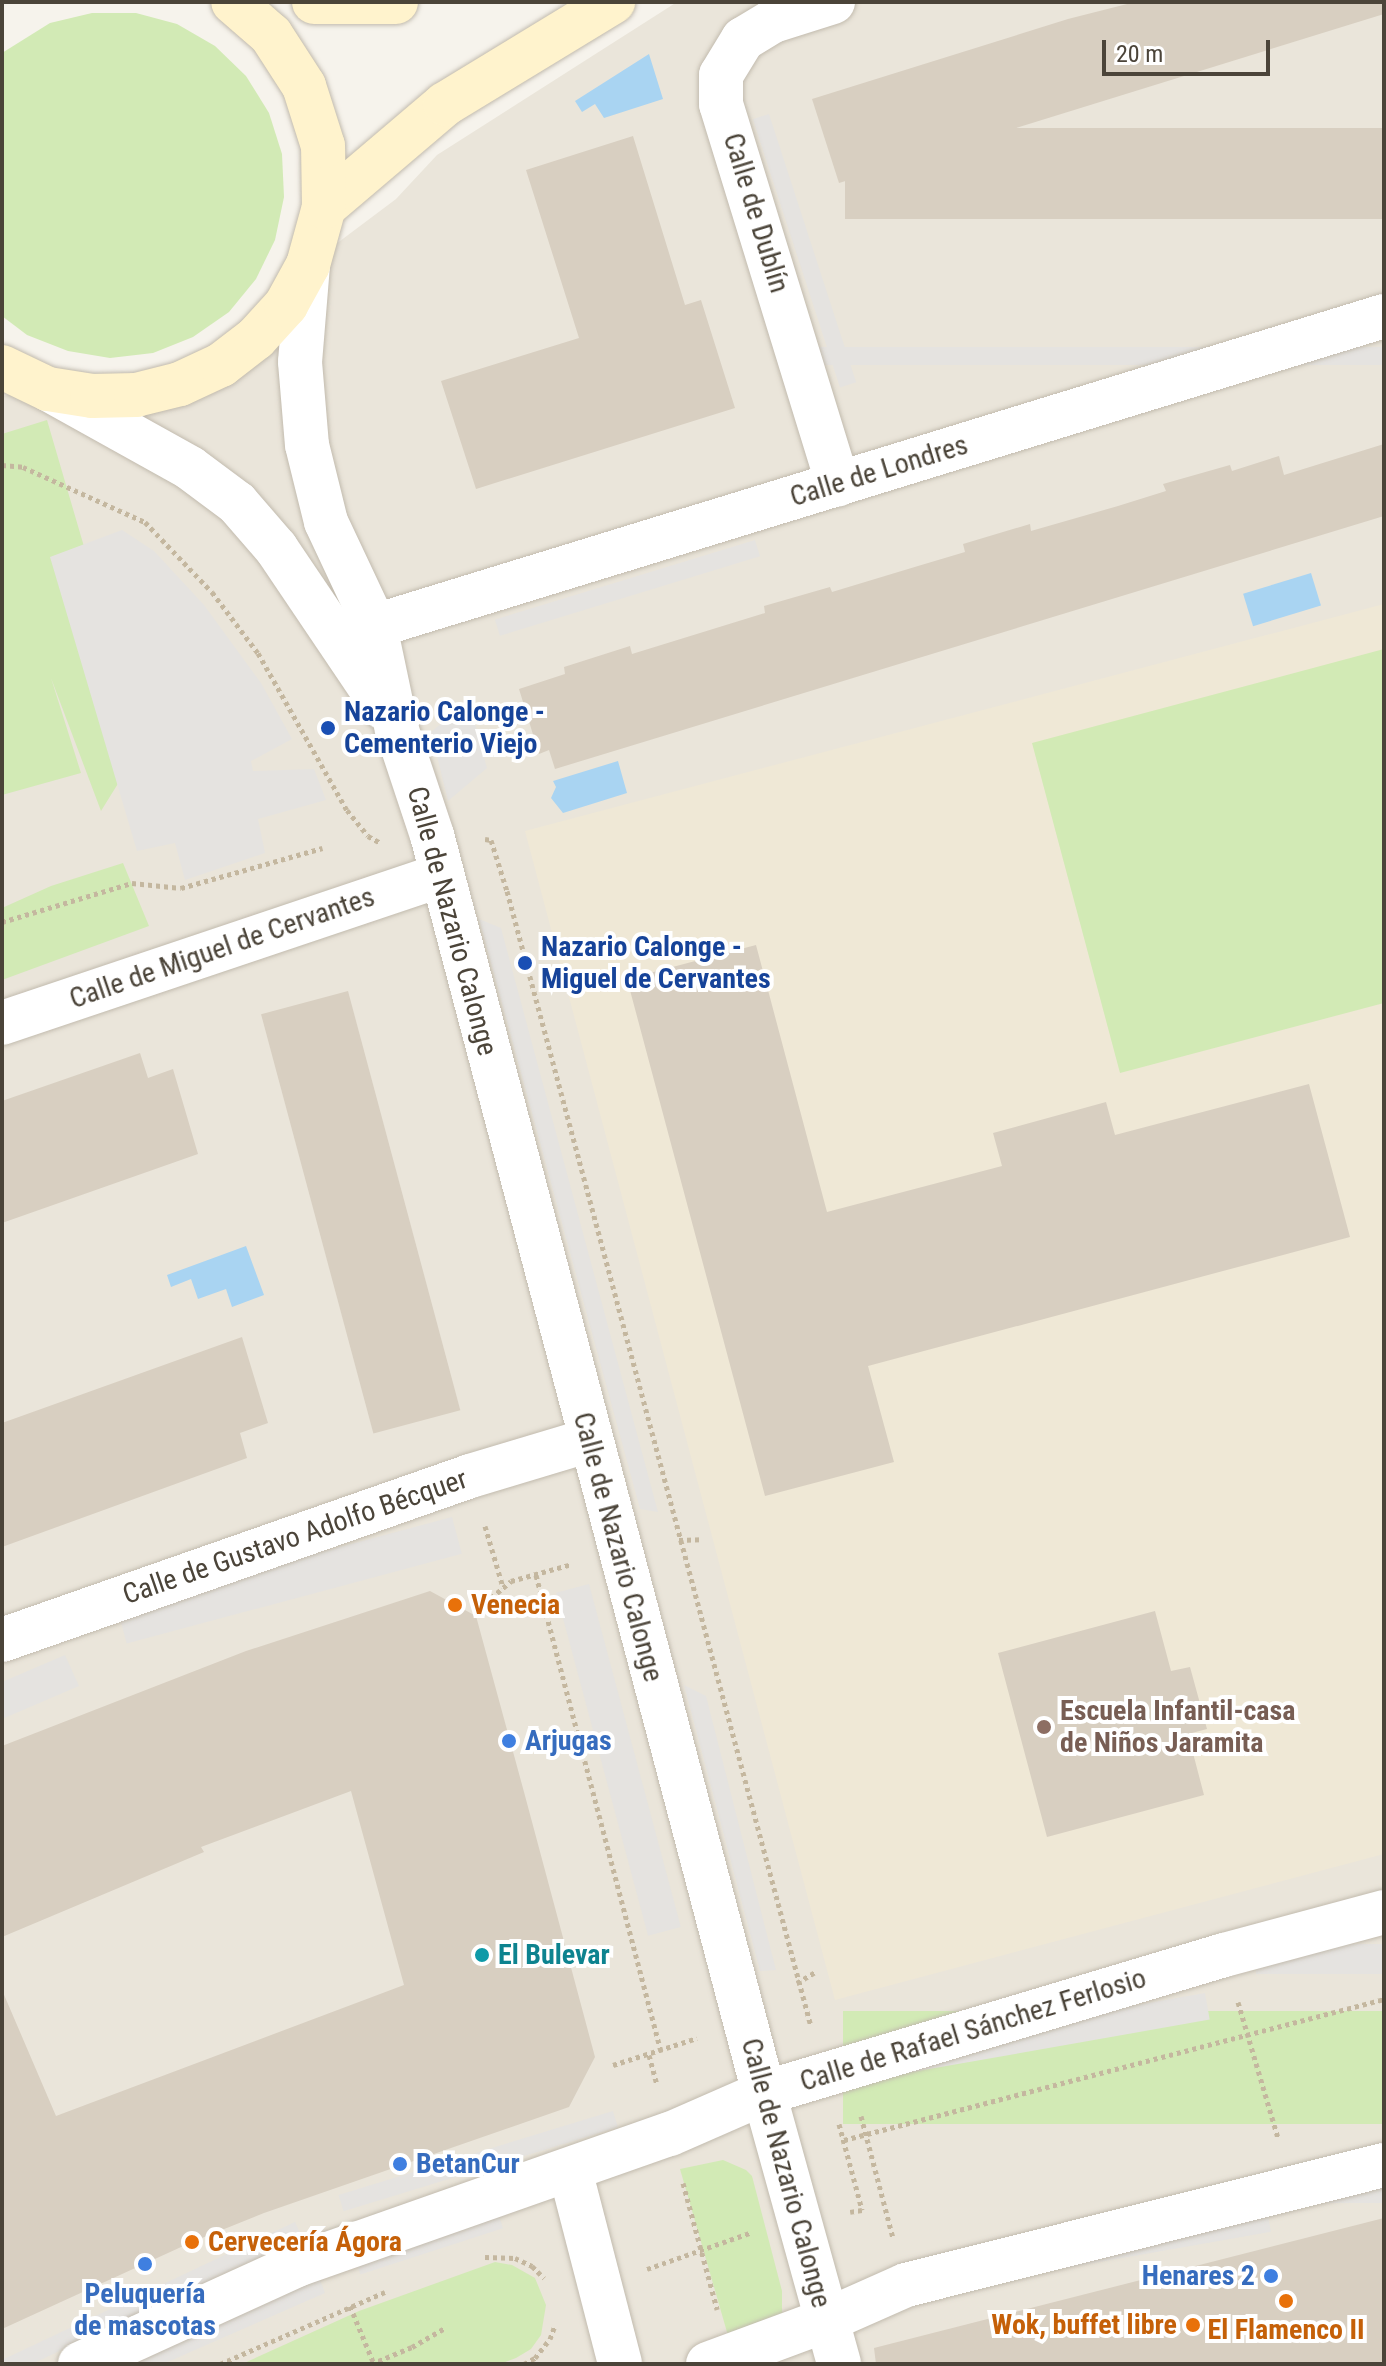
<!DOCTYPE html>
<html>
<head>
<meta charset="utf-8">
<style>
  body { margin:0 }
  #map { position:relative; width:1386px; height:2366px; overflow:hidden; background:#f6f3ec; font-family:"Roboto Condensed",sans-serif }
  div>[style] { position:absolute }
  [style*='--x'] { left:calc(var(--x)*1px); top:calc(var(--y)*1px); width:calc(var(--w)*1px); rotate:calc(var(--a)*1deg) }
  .residential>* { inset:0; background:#eae5da }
  .education>* { inset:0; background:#efe8d6 }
  .green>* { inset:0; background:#d2eab5; transform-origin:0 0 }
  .parking>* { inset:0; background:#e5e3e0; transform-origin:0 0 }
  .water>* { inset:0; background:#a9d4f2; transform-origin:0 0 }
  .building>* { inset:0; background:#d8cfc1; transform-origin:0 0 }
  .path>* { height:5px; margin-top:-2.5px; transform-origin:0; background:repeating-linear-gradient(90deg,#c4b79f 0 4px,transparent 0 8px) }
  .roads { filter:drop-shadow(0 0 2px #c2bbae) drop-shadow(0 0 2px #c2bbae) }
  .minor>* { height:44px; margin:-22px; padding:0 22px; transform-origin:22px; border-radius:22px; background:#fff }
  .secondary>* { height:44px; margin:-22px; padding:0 22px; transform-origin:22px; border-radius:22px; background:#fff3cd }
  .dots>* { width:22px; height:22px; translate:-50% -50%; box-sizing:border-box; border:4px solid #fff; border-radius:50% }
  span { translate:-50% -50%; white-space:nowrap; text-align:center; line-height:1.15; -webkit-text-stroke:8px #fff; paint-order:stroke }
  .street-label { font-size:28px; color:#4b4439 }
  .transit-label { font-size:28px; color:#164399; font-weight:700 }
  .left { translate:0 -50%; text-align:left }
  .food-label { font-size:28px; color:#c56008; font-weight:700 }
  .right { translate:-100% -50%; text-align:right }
  .education-label { font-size:28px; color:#785e54; font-weight:700 }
  .shop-label { font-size:28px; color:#366cbe; font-weight:700 }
  .culture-label { font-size:28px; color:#0d838f; font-weight:700 }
  .frame { position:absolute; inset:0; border:4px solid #4b4439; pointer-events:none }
  .scale { position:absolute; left:1102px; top:40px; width:168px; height:36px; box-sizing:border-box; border:4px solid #4b4439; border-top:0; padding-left:10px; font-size:24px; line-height:28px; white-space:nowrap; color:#4b4439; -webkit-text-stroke:6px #fff; paint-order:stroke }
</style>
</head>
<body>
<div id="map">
  <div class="residential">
    <i style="clip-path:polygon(677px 2px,1384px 2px,1384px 2364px,2px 2364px,2px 396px,48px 389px,180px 384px,308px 265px,396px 199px,437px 155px)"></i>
  </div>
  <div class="education">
    <i style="clip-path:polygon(1384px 604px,1384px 1854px,835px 2000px,525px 831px)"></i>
  </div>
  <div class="green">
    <i style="clip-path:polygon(92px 13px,136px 13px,177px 24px,215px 46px,246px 76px,269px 113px,282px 154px,284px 197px,275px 240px,256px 279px,229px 312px,193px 337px,153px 353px,110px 358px,68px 351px,27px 335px,2px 316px,2px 53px,50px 23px)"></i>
    <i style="clip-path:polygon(47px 420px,142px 745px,101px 811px,51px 678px,81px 773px,2px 795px,2px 434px)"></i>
    <i style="clip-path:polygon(1384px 649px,1384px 1003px,1120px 1073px,1032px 743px)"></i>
    <i style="clip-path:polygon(123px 863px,149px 926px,2px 980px,2px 908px,51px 886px)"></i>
    <i style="left:1384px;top:2011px;width:113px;height:541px;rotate:90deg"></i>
    <i style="clip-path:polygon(723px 2160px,746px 2170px,752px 2176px,782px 2291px,782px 2313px,774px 2325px,729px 2339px,680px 2169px)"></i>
    <i style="clip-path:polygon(495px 2262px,512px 2265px,535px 2278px,546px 2305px,541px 2335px,531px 2349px,516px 2358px,500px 2364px,242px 2364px,359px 2311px)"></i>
  </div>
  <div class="parking">
    <i style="left:769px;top:114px;width:282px;height:17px;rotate:72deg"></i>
    <i style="left:1384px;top:347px;width:18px;height:606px;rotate:90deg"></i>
    <i style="clip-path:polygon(122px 530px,154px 551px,204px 605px,261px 683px,292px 739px,251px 761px,253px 771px,314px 769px,326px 800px,258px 819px,265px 853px,185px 880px,175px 843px,137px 851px,50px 557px)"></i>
    <i style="left:755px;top:540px;width:17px;height:272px;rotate:73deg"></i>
    <i style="clip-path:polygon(469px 701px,487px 768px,448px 801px,431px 732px)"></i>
    <i style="clip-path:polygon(479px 919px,501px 928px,658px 1512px,640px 1509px)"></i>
    <i style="left:452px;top:1517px;width:38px;height:347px;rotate:75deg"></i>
    <i style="left:589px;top:1584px;width:355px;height:34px;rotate:75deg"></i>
    <i style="clip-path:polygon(65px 1655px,79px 1686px,2px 1719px,2px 1682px)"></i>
    <i style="clip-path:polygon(684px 1685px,706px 1696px,776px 1970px,760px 1971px)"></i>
    <i style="left:1384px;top:1944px;width:30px;height:128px;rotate:90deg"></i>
    <i style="left:1205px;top:1993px;width:27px;height:311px;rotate:80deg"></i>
    <i style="left:613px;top:2111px;width:17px;height:287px;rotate:73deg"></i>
    <i style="left:1384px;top:2187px;width:16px;height:57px;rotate:90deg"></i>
    <i style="left:498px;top:2213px;width:16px;height:150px;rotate:72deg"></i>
    <i style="left:1268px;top:2215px;width:17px;height:341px;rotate:80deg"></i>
    <i style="clip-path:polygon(295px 2222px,302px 2237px,32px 2364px,2px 2364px,2px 2360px)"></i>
    <i style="clip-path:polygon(319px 2278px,325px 2293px,163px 2364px,122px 2364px)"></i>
  </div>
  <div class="water">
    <i style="clip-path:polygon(649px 54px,663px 99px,604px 118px,595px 104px,582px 112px,575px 101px)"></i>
    <i style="left:1311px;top:573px;width:34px;height:71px;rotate:73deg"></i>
    <i style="clip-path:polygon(618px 761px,627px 793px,563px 813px,551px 798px,556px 787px,553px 781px)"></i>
    <i style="clip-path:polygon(246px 1246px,264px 1295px,232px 1307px,226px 1289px,198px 1299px,191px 1279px,171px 1287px,167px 1275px)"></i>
  </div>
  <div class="building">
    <i style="clip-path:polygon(1135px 2px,1384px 2px,1384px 14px,839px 183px,812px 99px,1068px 19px)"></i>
    <i style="left:1384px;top:128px;width:91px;height:539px;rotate:90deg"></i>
    <i style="clip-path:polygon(633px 136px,685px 305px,701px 300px,735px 408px,476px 489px,441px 381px,579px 338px,526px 170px)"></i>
    <i style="clip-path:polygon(1384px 444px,1384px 516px,555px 769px,549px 750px,539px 754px,519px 689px,565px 674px,564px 667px,630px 646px,632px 654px,765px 613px,764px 606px,830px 587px,832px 592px,918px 566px,965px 552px,963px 544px,1030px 524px,1031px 531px,1118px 506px,1166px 491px,1163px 484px,1230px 465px,1232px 471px,1279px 456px,1284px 475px)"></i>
    <i style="clip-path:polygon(756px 945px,827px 1212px,1002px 1166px,993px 1133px,1106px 1102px,1115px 1135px,1309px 1084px,1350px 1237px,868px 1366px,894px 1462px,765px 1496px,627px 979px)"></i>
    <i style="left:348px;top:991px;width:434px;height:90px;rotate:75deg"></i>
    <i style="clip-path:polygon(140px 1053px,148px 1078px,173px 1069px,198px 1154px,2px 1223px,2px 1101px)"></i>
    <i style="clip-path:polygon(242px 1337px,268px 1423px,240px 1433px,247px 1458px,2px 1547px,2px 1423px)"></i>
    <i style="clip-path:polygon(430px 1591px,476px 1616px,524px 1792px,595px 2057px,569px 2107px,264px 2213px,192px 2242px,2px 2329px,2px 1990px,56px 2116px,404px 1985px,351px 1791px,201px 1847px,204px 1852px,2px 1937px,2px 1746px,246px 1651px)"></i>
    <i style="clip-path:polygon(1155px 1611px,1171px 1671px,1190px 1667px,1207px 1729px,1188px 1734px,1204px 1795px,1047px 1837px,998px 1653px)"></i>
    <i style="clip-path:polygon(1384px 2218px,1384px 2364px,876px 2364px,874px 2348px)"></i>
  </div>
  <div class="path">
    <i style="--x:2;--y:465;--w:21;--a:5"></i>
    <i style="--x:23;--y:467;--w:134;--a:24.3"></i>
    <i style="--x:145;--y:522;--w:97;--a:46.3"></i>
    <i style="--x:212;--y:592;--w:76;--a:53"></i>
    <i style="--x:258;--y:653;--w:180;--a:60.5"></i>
    <i style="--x:347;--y:810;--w:33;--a:51"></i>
    <i style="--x:368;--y:836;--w:13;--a:29"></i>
    <i style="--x:485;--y:839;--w:6;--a:9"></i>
    <i style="--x:491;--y:840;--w:53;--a:72.6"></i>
    <i style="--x:507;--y:891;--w:1175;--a:75.01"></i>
    <i style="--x:2;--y:922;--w:136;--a:-16.7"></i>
    <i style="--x:132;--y:883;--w:49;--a:5.8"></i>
    <i style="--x:181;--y:888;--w:147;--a:-15.8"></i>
    <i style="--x:485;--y:1526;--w:64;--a:73.6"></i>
    <i style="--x:679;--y:1540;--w:23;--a:-2"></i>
    <i style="--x:536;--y:1575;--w:492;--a:75.3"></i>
    <i style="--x:491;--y:1598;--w:26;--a:-40"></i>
    <i style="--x:511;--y:1581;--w:63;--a:-15.6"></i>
    <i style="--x:797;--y:1983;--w:23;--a:-31"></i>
    <i style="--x:1238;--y:2002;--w:142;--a:73.6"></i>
    <i style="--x:649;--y:2055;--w:31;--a:75"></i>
    <i style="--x:613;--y:2065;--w:88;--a:-17.8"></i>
    <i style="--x:861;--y:2116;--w:126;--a:75.3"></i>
    <i style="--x:839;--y:2124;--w:89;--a:75"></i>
    <i style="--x:862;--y:2210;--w:12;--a:171"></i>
    <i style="--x:844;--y:2140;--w:558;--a:-14.63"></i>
    <i style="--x:683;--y:2183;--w:131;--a:74.9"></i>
    <i style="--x:485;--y:2257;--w:30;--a:2"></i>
    <i style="--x:515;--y:2258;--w:19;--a:25"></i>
    <i style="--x:532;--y:2266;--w:17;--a:45"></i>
    <i style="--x:647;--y:2269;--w:109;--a:-19.3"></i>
    <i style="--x:350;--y:2306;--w:63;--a:67.5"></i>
    <i style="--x:220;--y:2364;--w:180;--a:-23.6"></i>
    <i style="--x:371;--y:2364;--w:44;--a:-22.5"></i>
    <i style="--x:412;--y:2347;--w:39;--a:-30"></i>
    <i style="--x:524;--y:2364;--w:13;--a:-29"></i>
    <i style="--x:535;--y:2358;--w:24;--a:-52"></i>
    <i style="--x:550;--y:2339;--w:15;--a:-70"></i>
  </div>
  <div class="roads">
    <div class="minor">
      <i style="--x:833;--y:2;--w:63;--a:162.4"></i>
      <i style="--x:773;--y:21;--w:35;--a:149"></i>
      <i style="--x:743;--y:39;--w:42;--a:121.4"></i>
      <i style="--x:721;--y:75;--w:29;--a:90"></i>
      <i style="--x:721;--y:104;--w:398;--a:72.9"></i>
      <i style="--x:308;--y:265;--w:97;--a:94.7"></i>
      <i style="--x:300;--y:362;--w:83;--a:85.2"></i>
      <i style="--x:307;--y:445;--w:79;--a:76.1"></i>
      <i style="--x:326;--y:522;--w:115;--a:64.8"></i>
      <i style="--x:375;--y:626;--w:106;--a:78.1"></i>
      <i style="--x:397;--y:730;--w:111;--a:71.6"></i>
      <i style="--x:432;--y:835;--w:1301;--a:75.22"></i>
      <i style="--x:764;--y:2093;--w:281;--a:74.5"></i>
      <i style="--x:50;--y:390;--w:160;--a:29.1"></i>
      <i style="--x:190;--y:468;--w:59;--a:36.7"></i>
      <i style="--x:237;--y:503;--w:60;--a:49.1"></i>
      <i style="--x:276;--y:548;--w:193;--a:56"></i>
      <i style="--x:375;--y:626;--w:1056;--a:-17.08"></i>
      <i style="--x:2;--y:1023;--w:464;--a:-18.6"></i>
      <i style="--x:2;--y:1640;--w:496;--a:-19.3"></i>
      <i style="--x:470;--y:1476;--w:125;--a:-16.7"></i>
      <i style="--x:570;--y:2170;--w:200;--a:75.5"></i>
      <i style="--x:80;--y:2364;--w:239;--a:-24.5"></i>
      <i style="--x:297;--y:2265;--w:395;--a:-19.4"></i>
      <i style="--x:670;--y:2134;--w:103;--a:-23.6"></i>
      <i style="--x:764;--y:2093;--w:480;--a:-16.7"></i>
      <i style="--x:1224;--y:1955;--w:166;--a:-15"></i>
      <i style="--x:708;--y:2364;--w:127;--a:-20.3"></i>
      <i style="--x:827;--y:2320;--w:86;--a:-23.9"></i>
      <i style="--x:906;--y:2285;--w:493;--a:-14.1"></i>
    </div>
    <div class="secondary">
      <i style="--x:314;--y:2;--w:82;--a:0"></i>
      <i style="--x:324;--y:207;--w:159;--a:-40.4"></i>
      <i style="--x:445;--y:104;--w:197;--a:-31.3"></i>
      <i style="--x:2;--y:367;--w:51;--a:25.6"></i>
      <i style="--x:48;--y:389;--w:45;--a:9"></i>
      <i style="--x:92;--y:396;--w:44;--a:-1.3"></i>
      <i style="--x:136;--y:395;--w:45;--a:-14"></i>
      <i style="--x:180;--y:384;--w:45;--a:-24.9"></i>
      <i style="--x:221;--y:365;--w:44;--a:-37.6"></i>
      <i style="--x:256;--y:338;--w:45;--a:-47.7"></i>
      <i style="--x:286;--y:305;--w:46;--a:-61.2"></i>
      <i style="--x:308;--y:265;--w:60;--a:-74.6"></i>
      <i style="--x:324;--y:207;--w:61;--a:-90.9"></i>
      <i style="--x:323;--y:146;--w:63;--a:-107.6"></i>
      <i style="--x:304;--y:86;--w:61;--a:-122.9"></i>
      <i style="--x:271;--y:35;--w:50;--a:-139"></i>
    </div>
  </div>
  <div class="dots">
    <i style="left:328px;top:728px;background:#1a4fb4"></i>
    <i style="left:525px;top:963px;background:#1a4fb4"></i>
    <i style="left:455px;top:1605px;background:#e8710a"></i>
    <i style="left:1044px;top:1727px;background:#8d6e63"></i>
    <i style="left:509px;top:1741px;background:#3f7fe0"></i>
    <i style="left:482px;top:1955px;background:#0f9aa8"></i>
    <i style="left:400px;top:2164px;background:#3f7fe0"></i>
    <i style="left:192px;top:2242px;background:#e8710a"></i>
    <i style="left:145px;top:2264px;background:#3f7fe0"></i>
    <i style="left:1271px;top:2276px;background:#3f7fe0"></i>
    <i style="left:1286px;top:2301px;background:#e8710a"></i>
    <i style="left:1193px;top:2325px;background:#e8710a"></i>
  </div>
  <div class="street-label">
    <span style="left:756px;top:213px;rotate:73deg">Calle de Dublín</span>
    <span style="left:879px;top:471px;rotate:-17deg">Calle de Londres</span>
    <span style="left:452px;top:921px;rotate:75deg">Calle de Nazario Calonge</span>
    <span style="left:222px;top:948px;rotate:-19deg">Calle de Miguel de Cervantes</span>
    <span style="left:295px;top:1537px;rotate:-19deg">Calle de Gustavo Adolfo Bécquer</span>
    <span style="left:618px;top:1547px;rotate:75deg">Calle de Nazario Calonge</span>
    <span style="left:973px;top:2030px;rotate:-17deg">Calle de Rafael Sánchez Ferlosio</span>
    <span style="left:786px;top:2173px;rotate:75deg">Calle de Nazario Calonge</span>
  </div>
  <div class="transit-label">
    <span class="left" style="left:344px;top:728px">Nazario Calonge -<br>Cementerio Viejo</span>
    <span class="left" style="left:541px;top:963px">Nazario Calonge -<br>Miguel de Cervantes</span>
  </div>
  <div class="food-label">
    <span class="left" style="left:471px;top:1605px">Venecia</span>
    <span class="left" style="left:208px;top:2242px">Cervecería Ágora</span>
    <span class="right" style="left:1177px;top:2325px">Wok, buffet libre</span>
    <span style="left:1286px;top:2330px">El Flamenco II</span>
  </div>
  <div class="education-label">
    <span class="left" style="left:1060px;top:1727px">Escuela Infantil-casa<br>de Niños Jaramita</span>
  </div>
  <div class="shop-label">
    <span class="left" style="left:525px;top:1741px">Arjugas</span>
    <span class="left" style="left:416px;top:2164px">BetanCur</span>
    <span class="right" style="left:1255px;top:2276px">Henares 2</span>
    <span style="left:145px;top:2310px">Peluquería<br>de mascotas</span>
  </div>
  <div class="culture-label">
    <span class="left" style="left:498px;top:1955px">El Bulevar</span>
  </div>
  <div class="frame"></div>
  <div class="scale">20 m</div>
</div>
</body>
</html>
